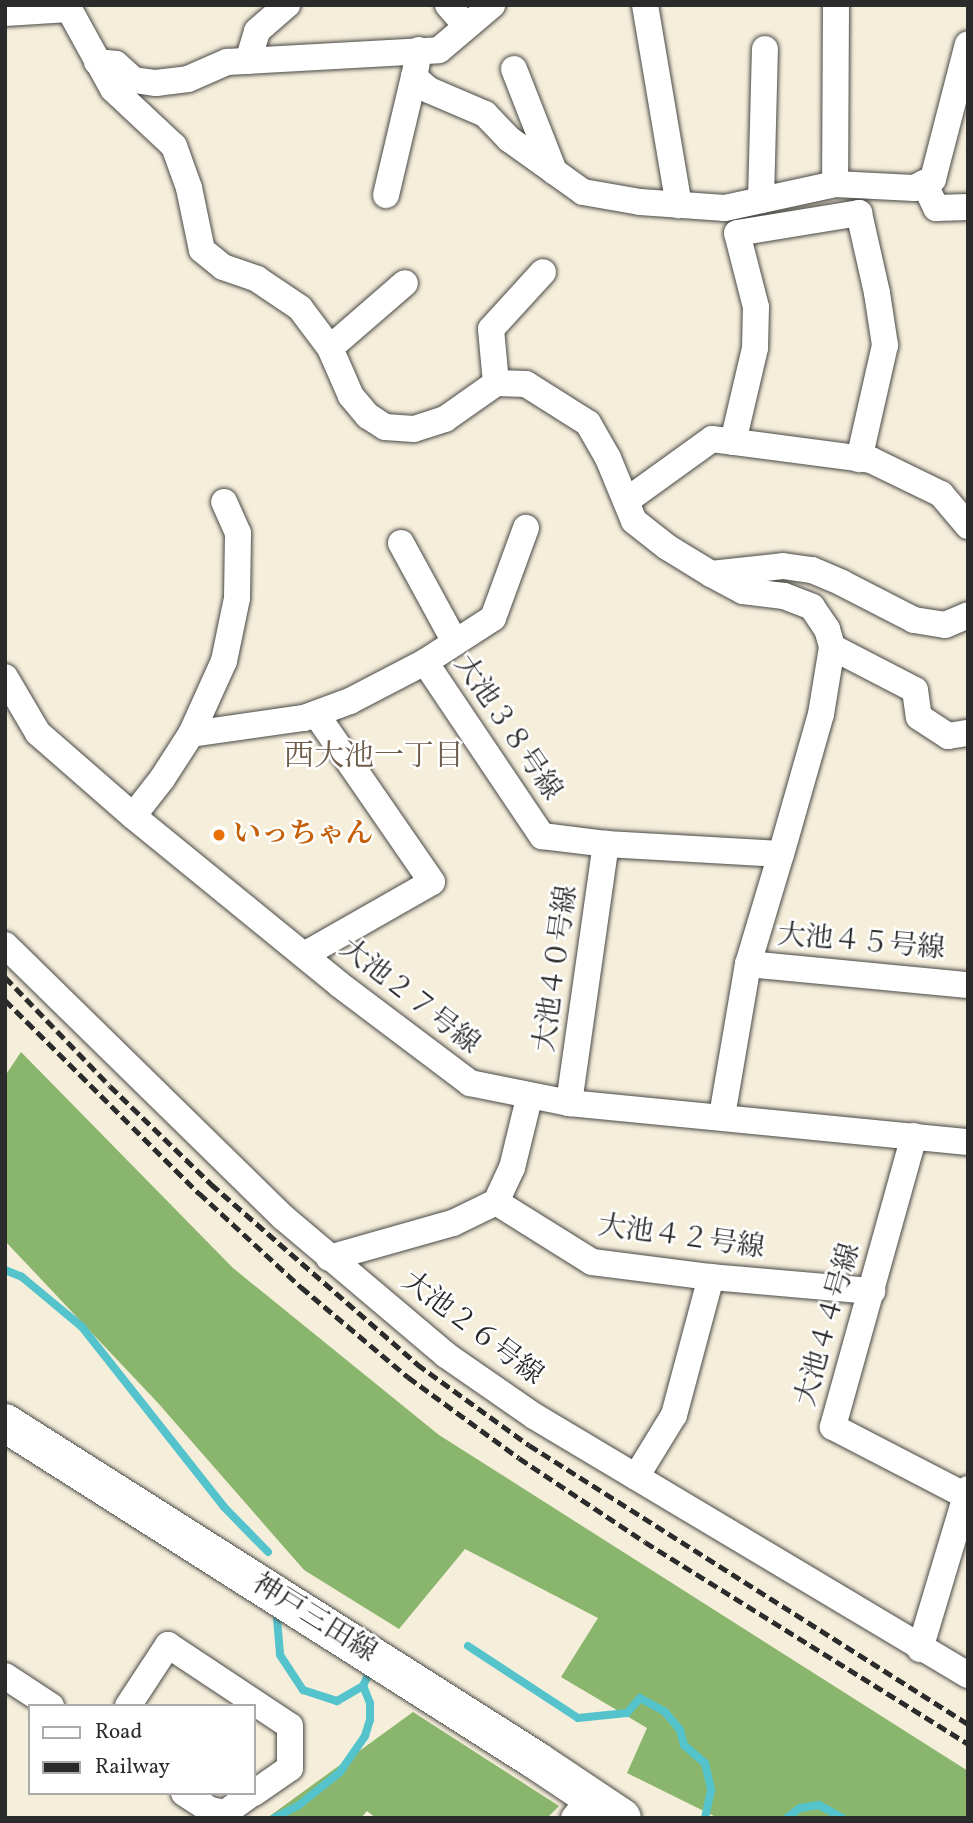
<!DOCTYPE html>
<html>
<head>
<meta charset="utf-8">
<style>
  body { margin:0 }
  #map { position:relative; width:973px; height:1823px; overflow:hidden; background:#f5eedb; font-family:Vollkorn,"Noto Serif JP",serif }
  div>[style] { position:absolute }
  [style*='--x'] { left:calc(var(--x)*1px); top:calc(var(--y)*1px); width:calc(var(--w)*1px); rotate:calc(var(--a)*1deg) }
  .forest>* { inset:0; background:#8ab56c }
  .stream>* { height:8px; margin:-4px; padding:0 4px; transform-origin:4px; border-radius:4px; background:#55c3cc }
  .roads { filter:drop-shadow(0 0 2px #494845) drop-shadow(0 0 2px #494845) }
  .minor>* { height:26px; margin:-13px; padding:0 13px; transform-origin:13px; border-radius:13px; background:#fff }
  .primary>* { height:38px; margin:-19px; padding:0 19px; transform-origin:19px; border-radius:19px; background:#fff }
  .rail>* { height:5px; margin-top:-2.5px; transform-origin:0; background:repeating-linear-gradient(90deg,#2b2b2b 0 10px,transparent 0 15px) }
  .dots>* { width:19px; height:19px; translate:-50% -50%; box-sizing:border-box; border:4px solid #fff; border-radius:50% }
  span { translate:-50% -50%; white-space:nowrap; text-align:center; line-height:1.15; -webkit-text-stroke:5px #fff; paint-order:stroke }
  .street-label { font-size:28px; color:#2b2b2b }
  .food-label { font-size:28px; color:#c56008; font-weight:700 }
  .left { translate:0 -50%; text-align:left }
  .neighbourhood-label { font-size:30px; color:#6e5d4b }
  .frame { position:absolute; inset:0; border:7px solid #2b2b2b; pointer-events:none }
  .legend { position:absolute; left:28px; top:1704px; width:228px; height:91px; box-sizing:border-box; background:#fff; border:2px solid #aaa; margin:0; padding:9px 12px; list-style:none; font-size:21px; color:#2b2b2b }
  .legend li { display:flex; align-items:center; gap:14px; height:35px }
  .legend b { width:35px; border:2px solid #aaa }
</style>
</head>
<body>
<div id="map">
  <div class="forest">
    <i style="clip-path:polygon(21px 1052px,233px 1268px,439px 1435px,968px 1771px,968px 1818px,718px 1818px,627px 1773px,647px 1728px,561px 1677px,598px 1618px,465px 1549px,399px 1629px,304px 1570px,158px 1403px,5px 1241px,5px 1076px)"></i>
    <i style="clip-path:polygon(413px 1712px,559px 1806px,547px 1818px,376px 1818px,367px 1811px,361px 1818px,267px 1818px)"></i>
  </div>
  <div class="stream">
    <i style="--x:5;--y:1270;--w:18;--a:22"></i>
    <i style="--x:22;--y:1277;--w:78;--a:39.8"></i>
    <i style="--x:82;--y:1327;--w:229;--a:51.7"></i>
    <i style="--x:224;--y:1507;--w:63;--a:45.6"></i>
    <i style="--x:277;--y:1619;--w:36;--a:85"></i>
    <i style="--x:280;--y:1655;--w:42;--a:56.7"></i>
    <i style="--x:303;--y:1690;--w:36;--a:18"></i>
    <i style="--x:337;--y:1701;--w:30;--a:-30"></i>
    <i style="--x:363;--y:1686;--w:14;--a:-65"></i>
    <i style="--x:468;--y:1646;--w:131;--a:33.2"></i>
    <i style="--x:578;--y:1718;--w:49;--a:-5.8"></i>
    <i style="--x:627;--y:1713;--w:20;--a:-49"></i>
    <i style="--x:640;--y:1698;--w:29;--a:29"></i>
    <i style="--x:665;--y:1712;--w:23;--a:50"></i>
    <i style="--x:680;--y:1730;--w:16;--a:75"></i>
    <i style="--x:684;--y:1745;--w:28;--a:41"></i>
    <i style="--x:705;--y:1763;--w:28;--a:77"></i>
    <i style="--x:711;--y:1790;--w:29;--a:102"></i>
    <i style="--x:274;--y:1818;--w:28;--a:-27"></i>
    <i style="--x:299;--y:1805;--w:53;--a:-38.8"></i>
    <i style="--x:340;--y:1772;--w:44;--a:-55.2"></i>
    <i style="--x:365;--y:1736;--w:17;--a:-73"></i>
    <i style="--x:370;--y:1720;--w:17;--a:-90"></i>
    <i style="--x:370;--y:1703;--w:18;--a:-112"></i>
    <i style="--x:787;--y:1818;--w:16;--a:-38"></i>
    <i style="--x:800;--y:1808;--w:19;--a:-9"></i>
    <i style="--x:819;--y:1805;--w:26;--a:29"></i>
  </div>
  <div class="roads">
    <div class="minor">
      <i style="--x:448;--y:5;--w:28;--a:49"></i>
      <i style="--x:645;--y:5;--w:203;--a:80.4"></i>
      <i style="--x:836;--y:5;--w:179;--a:90.3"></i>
      <i style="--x:835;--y:184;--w:79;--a:2.9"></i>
      <i style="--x:914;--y:188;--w:21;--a:-25"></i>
      <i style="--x:933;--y:179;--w:139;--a:-75.5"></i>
      <i style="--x:5;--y:13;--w:64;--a:-3.6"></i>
      <i style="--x:69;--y:9;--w:91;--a:61.2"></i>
      <i style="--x:113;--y:89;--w:83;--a:43.1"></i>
      <i style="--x:174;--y:146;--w:45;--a:70.3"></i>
      <i style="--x:189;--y:188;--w:63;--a:78.2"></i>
      <i style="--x:202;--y:250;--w:27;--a:39"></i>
      <i style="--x:223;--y:267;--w:36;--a:19"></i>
      <i style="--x:257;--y:279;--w:52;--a:34"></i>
      <i style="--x:300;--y:308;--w:50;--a:53.1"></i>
      <i style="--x:330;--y:348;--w:52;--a:66.4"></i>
      <i style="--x:351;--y:396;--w:26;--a:50"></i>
      <i style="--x:368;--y:416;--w:20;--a:33"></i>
      <i style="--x:385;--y:427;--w:29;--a:4"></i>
      <i style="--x:414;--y:429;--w:33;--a:-18"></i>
      <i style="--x:445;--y:419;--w:62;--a:-35.2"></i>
      <i style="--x:496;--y:383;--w:30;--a:2"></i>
      <i style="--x:526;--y:384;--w:73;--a:32.2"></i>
      <i style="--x:588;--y:423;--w:40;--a:60.3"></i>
      <i style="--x:608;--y:458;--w:68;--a:67.6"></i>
      <i style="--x:634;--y:521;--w:42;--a:38.2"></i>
      <i style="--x:667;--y:547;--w:52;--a:31.5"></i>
      <i style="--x:711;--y:574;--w:72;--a:-6.3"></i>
      <i style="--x:783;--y:566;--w:29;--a:8"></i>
      <i style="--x:812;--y:570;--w:33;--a:23"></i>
      <i style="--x:842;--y:583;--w:81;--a:27.2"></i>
      <i style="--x:914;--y:620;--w:31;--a:9"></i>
      <i style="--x:945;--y:625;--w:25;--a:-23"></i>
      <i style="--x:419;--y:50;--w:27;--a:100"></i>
      <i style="--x:414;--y:77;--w:20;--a:41"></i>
      <i style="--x:429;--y:90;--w:61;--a:23.2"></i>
      <i style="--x:485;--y:114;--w:35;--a:46"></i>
      <i style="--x:509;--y:139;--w:91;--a:35.6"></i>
      <i style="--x:583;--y:192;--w:58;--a:10"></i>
      <i style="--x:640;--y:202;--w:85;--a:4"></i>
      <i style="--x:725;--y:208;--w:113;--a:-12.3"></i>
      <i style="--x:248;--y:61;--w:31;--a:-73"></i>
      <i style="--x:257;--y:31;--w:40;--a:-41"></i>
      <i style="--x:97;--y:62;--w:19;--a:6"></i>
      <i style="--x:116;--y:64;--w:24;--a:42"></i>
      <i style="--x:134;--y:80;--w:22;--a:8"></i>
      <i style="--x:156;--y:83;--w:32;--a:-7"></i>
      <i style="--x:188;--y:79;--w:43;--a:-23.6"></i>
      <i style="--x:227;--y:62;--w:212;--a:-3.2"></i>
      <i style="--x:439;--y:50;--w:70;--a:-40.3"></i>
      <i style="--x:514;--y:69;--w:110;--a:68.6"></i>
      <i style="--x:924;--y:183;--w:28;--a:64"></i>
      <i style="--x:936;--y:208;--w:32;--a:-2"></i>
      <i style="--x:386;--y:195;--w:121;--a:-76.7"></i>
      <i style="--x:761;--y:200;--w:151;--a:-88.5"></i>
      <i style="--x:330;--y:348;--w:99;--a:-40.9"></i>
      <i style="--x:496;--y:383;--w:54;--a:-95.3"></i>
      <i style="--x:491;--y:329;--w:77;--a:-47.6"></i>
      <i style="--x:733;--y:442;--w:97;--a:-76.8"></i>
      <i style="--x:755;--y:348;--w:41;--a:-88.6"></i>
      <i style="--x:756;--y:307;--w:76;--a:-104.4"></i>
      <i style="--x:737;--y:233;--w:124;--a:-9.3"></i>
      <i style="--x:859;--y:213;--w:82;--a:77.3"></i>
      <i style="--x:877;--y:293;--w:53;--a:81.3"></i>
      <i style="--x:885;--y:345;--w:117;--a:102.8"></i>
      <i style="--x:626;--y:501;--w:106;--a:-35.8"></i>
      <i style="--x:712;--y:439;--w:160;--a:7.5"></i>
      <i style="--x:871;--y:460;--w:78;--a:25.9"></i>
      <i style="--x:941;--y:494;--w:42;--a:49.8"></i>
      <i style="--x:401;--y:543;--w:113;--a:61.4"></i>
      <i style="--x:711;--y:574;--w:36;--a:28"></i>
      <i style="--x:743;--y:591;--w:41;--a:7"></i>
      <i style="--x:784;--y:596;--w:30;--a:21"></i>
      <i style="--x:812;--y:607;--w:27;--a:56"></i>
      <i style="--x:827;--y:629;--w:19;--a:74"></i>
      <i style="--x:832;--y:647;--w:68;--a:99.3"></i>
      <i style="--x:821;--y:714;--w:146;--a:105.9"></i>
      <i style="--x:832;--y:647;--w:93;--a:27.4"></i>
      <i style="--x:915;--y:690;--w:27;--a:82"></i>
      <i style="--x:919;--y:717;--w:35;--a:33"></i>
      <i style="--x:948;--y:736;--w:20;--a:-9"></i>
      <i style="--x:425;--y:662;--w:81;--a:-32.9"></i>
      <i style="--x:493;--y:618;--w:96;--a:-69.9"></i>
      <i style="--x:5;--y:677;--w:65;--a:59.5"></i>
      <i style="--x:38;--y:733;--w:126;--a:41.1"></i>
      <i style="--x:133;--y:816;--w:267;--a:39.2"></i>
      <i style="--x:340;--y:985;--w:163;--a:37"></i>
      <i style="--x:470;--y:1083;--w:101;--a:11.4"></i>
      <i style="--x:569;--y:1103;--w:401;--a:5.6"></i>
      <i style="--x:191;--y:734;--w:80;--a:-65.7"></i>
      <i style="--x:224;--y:661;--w:64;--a:-78.3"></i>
      <i style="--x:237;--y:598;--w:65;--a:-89.1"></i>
      <i style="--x:238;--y:533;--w:34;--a:-114"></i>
      <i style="--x:133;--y:816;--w:47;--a:-51.9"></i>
      <i style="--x:162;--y:779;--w:54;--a:-57.2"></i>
      <i style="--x:191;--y:734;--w:114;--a:-8.1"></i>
      <i style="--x:304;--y:718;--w:49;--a:-20.3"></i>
      <i style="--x:350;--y:701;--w:85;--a:-27.5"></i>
      <i style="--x:425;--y:662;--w:210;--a:56.1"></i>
      <i style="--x:542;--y:836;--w:64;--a:7.1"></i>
      <i style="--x:606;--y:844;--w:175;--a:3.3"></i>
      <i style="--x:781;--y:854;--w:115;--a:106.7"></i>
      <i style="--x:748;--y:964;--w:154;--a:99.7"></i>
      <i style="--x:5;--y:945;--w:390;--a:44.4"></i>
      <i style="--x:284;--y:1218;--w:212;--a:40.2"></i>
      <i style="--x:446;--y:1355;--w:107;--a:34.7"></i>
      <i style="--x:534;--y:1416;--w:505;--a:30.83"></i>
      <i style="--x:304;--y:955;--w:147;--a:-29.7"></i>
      <i style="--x:432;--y:882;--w:204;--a:-124.6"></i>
      <i style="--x:748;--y:964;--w:221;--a:5.5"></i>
      <i style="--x:569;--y:1103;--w:262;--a:-81.9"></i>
      <i style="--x:914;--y:1136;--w:302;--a:105.6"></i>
      <i style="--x:833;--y:1427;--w:150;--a:27.4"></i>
      <i style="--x:496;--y:1202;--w:113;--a:32"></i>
      <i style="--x:592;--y:1262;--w:120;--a:7.2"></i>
      <i style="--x:711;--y:1277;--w:162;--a:5"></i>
      <i style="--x:329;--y:1258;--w:129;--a:-15.8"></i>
      <i style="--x:453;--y:1223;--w:48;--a:-26"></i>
      <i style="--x:496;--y:1202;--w:38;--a:-65"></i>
      <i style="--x:512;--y:1168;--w:72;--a:-76.3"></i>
      <i style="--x:636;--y:1477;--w:73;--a:-58.5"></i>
      <i style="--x:674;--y:1415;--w:143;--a:-75"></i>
      <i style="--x:920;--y:1649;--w:167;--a:-73.3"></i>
      <i style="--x:5;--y:1676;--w:55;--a:33.1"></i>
      <i style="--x:128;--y:1706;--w:73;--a:-56.7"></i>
      <i style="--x:168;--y:1645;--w:146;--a:33.6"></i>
      <i style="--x:290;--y:1726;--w:42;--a:90"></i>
      <i style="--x:290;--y:1768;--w:44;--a:145.2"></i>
      <i style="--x:184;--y:1793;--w:31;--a:33"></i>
      <i style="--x:210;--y:1810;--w:15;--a:11"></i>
      <i style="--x:225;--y:1813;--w:34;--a:-36"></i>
      <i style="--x:574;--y:1818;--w:26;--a:-51"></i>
    </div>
    <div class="primary">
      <i style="--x:5;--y:1423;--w:630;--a:32.43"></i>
      <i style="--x:537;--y:1761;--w:102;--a:33.8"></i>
    </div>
  </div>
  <div class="rail">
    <i style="--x:5;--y:977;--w:151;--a:46.1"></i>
    <i style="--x:110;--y:1086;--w:141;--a:44.1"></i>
    <i style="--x:211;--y:1184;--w:274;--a:41.1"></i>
    <i style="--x:417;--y:1364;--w:138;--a:35.9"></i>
    <i style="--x:529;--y:1445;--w:520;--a:32.44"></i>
    <i style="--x:5;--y:1000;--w:274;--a:44.9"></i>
    <i style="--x:199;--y:1193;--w:139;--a:42.7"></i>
    <i style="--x:301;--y:1287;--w:140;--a:40.1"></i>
    <i style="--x:408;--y:1377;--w:137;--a:36.1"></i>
    <i style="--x:519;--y:1458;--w:151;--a:33.7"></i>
    <i style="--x:645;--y:1542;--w:381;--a:32"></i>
  </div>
  <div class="dots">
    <i style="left:219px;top:835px;background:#e8710a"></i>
  </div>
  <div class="street-label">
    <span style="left:507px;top:728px;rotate:56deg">大池３８号線</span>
    <span style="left:861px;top:943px;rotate:5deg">大池４５号線</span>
    <span style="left:557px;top:969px;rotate:-82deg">大池４０号線</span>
    <span style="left:409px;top:997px;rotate:38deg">大池２７号線</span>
    <span style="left:681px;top:1238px;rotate:8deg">大池４２号線</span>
    <span style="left:829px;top:1325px;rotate:-74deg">大池４４号線</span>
    <span style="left:472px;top:1329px;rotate:37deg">大池２６号線</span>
    <span style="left:314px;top:1619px;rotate:32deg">神戸三田線</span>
  </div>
  <div class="food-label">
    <span class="left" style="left:233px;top:835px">いっちゃん</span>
  </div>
  <div class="neighbourhood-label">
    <span style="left:374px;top:757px">西大池一丁目</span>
  </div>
  <div class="frame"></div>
  <ul class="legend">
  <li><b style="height:9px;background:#fff"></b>Road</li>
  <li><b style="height:9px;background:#2b2b2b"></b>Railway</li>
  </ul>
</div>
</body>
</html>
